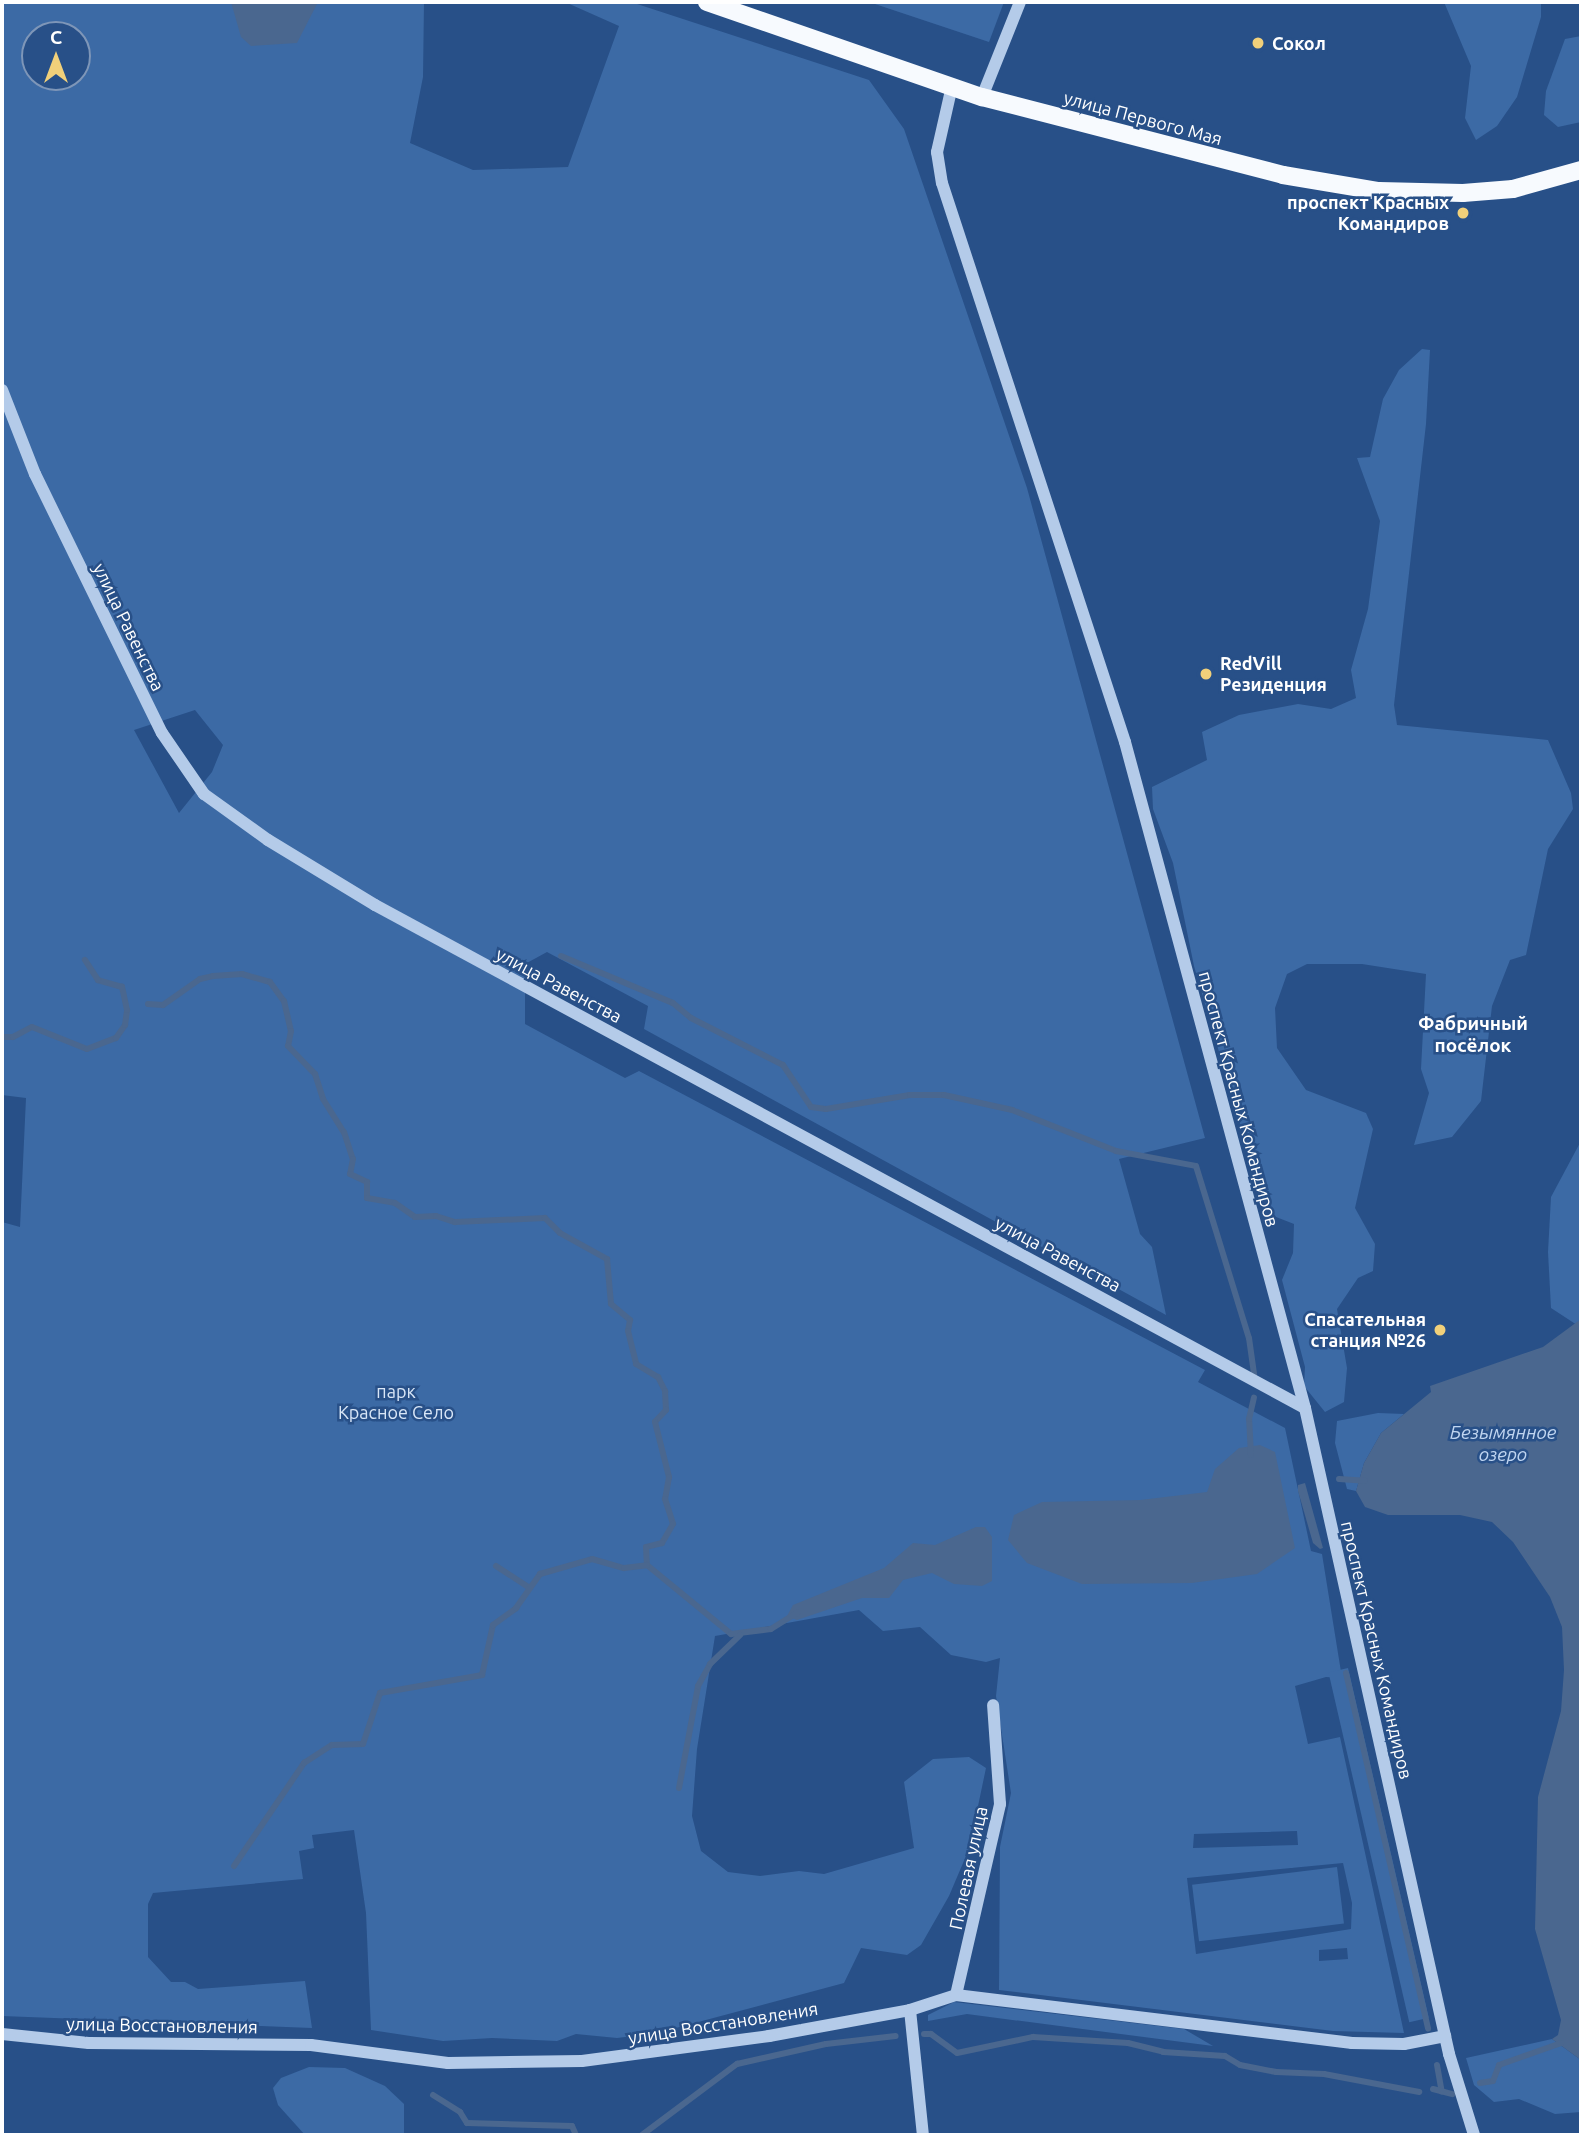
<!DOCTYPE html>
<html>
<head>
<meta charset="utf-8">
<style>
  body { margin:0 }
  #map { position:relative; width:1583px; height:2137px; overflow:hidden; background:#285088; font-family:Ubuntu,sans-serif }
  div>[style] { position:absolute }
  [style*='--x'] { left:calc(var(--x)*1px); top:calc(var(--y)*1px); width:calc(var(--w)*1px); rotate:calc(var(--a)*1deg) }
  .green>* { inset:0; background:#3c6aa5; transform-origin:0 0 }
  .water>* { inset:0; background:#4a678f }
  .stream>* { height:6px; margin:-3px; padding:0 3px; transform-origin:3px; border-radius:3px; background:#4a678f }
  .minor>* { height:12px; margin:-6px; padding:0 6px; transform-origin:6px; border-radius:6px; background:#b4cbe9 }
  .major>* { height:18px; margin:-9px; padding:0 9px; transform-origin:9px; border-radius:9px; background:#f7fafe }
  .dots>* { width:19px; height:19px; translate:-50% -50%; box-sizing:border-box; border:4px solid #285088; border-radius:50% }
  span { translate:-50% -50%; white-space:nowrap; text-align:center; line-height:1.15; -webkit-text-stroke:5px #285088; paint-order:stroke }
  .poi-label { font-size:18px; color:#fff; font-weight:700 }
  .left { translate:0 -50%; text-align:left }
  .right { translate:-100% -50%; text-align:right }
  .street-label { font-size:18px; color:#fff }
  .park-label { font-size:18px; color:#d8e6f7 }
  .neighbourhood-label { font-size:19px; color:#fff; font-weight:700 }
  .water-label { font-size:19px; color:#c0d5f0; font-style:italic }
  .frame { position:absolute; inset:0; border:4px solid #fff; pointer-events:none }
  .north { position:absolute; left:21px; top:21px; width:70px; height:70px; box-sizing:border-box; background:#285088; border:2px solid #7e96b8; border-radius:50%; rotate:0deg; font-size:19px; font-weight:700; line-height:28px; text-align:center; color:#fff }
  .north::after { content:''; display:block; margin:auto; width:24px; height:32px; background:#f1d07a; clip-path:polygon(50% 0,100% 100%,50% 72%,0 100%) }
</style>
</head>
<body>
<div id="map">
  <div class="green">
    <i style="clip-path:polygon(evenodd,2px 2px,424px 2px,423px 77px,410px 143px,473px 170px,568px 167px,619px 26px,565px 2px,631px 2px,869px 80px,904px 129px,1027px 488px,1205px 1138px,1119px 1159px,1140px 1234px,1152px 1247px,1166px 1315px,644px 1029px,648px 1006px,547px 952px,525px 964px,525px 1024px,625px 1078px,639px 1071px,1205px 1370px,1198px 1382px,1285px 1428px,1311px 1551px,1322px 1554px,1342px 1678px,1326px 1677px,1295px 1686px,1308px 1744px,1340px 1737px,1404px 2033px,1333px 2031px,999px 1990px,1000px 1847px,1011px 1793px,996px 1696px,1000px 1658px,986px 1662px,951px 1655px,920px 1627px,883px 1631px,859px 1610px,715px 1636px,697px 1749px,692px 1816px,701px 1851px,728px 1872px,760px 1876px,799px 1871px,824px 1874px,914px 1848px,904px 1782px,933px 1759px,969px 1757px,986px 1768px,969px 1849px,949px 1896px,921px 1945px,907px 1955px,861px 1948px,844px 1983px,657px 2033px,617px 2038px,576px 2034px,557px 2041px,492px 2038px,443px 2041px,371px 2030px,366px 1913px,354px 1830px,312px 1835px,314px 1848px,299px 1851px,303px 1879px,153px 1893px,148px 1904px,148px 1957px,171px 1982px,185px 1982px,198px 1989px,305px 1981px,312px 2028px,2px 2016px,2px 1222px,20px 1227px,26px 1098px,2px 1095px,2px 2px,35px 35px,77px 35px,77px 77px,35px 77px,35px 35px,2px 2px,195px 710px,223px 745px,212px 772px,179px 813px,134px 730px,195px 710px,2px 2px,1297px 1831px,1298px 1845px,1193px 1848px,1194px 1834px,1297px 1831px,2px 2px,1343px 1863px,1352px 1903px,1351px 1929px,1196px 1954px,1187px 1878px,1343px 1863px,2px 2px,1347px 1948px,1348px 1959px,1319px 1961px,1319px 1950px,1347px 1948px)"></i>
    <i style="clip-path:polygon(869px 2px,1004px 2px,989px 42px)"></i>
    <i style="clip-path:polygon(1444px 2px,1541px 2px,1541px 17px,1517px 97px,1497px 126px,1476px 140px,1465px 118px,1471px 66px)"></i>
    <i style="clip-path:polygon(1581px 36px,1581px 122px,1558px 127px,1544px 115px,1546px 91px,1565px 39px)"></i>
    <i style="clip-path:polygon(1422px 349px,1430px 350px,1426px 424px,1394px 705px,1397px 725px,1548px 740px,1571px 793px,1573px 809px,1548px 849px,1526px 955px,1510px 960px,1492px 1006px,1481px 1101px,1452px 1137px,1414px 1145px,1429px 1093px,1421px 1069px,1426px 974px,1362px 964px,1307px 964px,1287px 974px,1275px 1008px,1277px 1048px,1306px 1090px,1366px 1113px,1373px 1129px,1355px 1208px,1375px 1244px,1373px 1271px,1358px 1278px,1337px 1309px,1347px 1368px,1344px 1402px,1325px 1412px,1304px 1386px,1305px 1367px,1282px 1280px,1293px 1253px,1294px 1224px,1271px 1215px,1261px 1196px,1194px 966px,1173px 863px,1153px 809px,1152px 787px,1207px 760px,1202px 732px,1239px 715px,1298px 704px,1331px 709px,1356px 698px,1351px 670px,1368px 609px,1380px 521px,1357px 458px,1370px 457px,1383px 399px,1399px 370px)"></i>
    <i style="clip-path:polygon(1581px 1141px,1581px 1319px,1577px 1325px,1551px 1308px,1548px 1252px,1551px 1197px)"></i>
    <i style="clip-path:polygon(1378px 1413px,1404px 1414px,1381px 1433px,1364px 1463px,1356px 1491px,1347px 1489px,1335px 1443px,1337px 1421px)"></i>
    <i style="left:1348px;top:1668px;width:359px;height:20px;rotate:77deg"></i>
    <i style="left:1337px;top:1867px;width:57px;height:146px;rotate:83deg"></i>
    <i style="clip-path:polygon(954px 2002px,1184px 2029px,1213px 2046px,967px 2014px,928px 2021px,928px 2015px)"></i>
    <i style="clip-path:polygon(1552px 2039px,1581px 2060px,1581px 2112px,1555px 2114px,1519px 2099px,1494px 2102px,1474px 2085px,1466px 2058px)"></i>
    <i style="clip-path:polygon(309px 2067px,345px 2068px,385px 2086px,404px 2104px,404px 2135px,305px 2135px,278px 2105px,273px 2088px,281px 2078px)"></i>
  </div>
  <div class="water">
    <i style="clip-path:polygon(231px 2px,318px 2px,297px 43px,251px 46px,241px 37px)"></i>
    <i style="clip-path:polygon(1581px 1319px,1581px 2060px,1552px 2039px,1558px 2035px,1561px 2020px,1535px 1929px,1538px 1797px,1561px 1711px,1564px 1670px,1562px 1627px,1550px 1597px,1513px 1542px,1492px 1522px,1460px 1515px,1388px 1515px,1365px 1507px,1356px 1491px,1364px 1463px,1381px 1433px,1431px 1392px,1430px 1386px,1543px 1347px)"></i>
    <i style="clip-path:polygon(1260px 1445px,1275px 1452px,1295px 1548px,1257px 1574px,1192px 1583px,1082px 1584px,1027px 1563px,1008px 1540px,1014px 1515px,1042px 1502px,1140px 1500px,1207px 1492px,1215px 1469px,1239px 1448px)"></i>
    <i style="clip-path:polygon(1305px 1483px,1323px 1548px,1320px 1549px,1313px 1543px,1298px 1491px,1298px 1485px)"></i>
    <i style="clip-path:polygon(976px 1527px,985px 1527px,992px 1537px,992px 1581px,982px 1586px,954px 1584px,932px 1573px,903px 1580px,889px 1598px,862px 1598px,797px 1620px,787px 1616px,793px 1605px,884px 1568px,913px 1543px,935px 1545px)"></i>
  </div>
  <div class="stream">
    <i style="--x:561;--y:956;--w:121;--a:22.8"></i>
    <i style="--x:673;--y:1003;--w:23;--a:40"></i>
    <i style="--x:691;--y:1018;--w:103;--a:27.1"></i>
    <i style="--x:783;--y:1065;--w:50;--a:56.3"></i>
    <i style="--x:811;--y:1107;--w:15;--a:8"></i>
    <i style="--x:826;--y:1109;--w:85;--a:-9.5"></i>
    <i style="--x:910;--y:1095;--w:34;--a:0"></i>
    <i style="--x:944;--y:1095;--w:70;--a:12.4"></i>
    <i style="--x:1012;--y:1110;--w:112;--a:21.5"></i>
    <i style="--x:1116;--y:1151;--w:81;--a:10.6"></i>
    <i style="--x:1196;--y:1166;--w:180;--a:72.9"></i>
    <i style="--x:1249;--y:1338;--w:37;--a:82"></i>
    <i style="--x:148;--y:1004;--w:15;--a:4"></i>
    <i style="--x:163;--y:1005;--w:45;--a:-35.1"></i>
    <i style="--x:200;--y:979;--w:13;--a:-13"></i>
    <i style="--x:213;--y:976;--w:29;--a:-4"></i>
    <i style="--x:242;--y:974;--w:29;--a:16"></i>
    <i style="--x:270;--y:982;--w:24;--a:54"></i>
    <i style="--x:284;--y:1001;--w:31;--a:77"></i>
    <i style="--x:291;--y:1031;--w:15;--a:101"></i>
    <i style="--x:288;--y:1046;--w:39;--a:46"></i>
    <i style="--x:315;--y:1074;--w:26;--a:72"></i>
    <i style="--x:323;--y:1099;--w:39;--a:58"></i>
    <i style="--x:344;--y:1132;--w:28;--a:72"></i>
    <i style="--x:353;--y:1159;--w:15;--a:101"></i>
    <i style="--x:350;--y:1174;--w:19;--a:25"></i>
    <i style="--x:367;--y:1182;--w:16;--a:90"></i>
    <i style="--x:367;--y:1198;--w:28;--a:10"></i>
    <i style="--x:395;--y:1203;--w:24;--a:35"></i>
    <i style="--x:415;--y:1217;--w:21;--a:-3"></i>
    <i style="--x:436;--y:1216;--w:20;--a:18"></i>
    <i style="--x:455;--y:1222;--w:90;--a:-2.5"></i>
    <i style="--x:545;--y:1218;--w:21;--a:45"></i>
    <i style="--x:560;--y:1233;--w:54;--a:29"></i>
    <i style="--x:607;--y:1259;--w:45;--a:84.9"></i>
    <i style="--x:611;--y:1304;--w:25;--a:40"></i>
    <i style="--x:630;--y:1320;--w:11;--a:100"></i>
    <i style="--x:628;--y:1331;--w:34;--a:76"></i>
    <i style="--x:636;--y:1364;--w:26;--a:31"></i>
    <i style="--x:658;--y:1377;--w:16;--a:63"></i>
    <i style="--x:665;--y:1391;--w:19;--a:87"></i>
    <i style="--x:666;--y:1410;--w:16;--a:133"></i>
    <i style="--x:655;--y:1422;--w:57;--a:75.7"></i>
    <i style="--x:669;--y:1477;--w:22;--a:100"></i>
    <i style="--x:665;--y:1499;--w:26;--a:72"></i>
    <i style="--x:673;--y:1524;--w:22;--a:120"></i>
    <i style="--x:662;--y:1543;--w:16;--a:166"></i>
    <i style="--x:646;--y:1547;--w:18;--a:87"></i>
    <i style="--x:647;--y:1565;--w:109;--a:39.4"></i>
    <i style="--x:731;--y:1634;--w:40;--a:-7.1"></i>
    <i style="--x:771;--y:1629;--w:31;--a:-32"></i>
    <i style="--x:2;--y:1037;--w:11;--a:0"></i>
    <i style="--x:13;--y:1037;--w:21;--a:-28"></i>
    <i style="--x:32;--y:1027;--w:59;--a:21.8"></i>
    <i style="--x:87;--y:1049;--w:31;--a:-21"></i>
    <i style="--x:116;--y:1038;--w:16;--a:-55"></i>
    <i style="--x:125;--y:1025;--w:15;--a:-82"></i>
    <i style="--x:127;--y:1010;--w:24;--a:-102"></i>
    <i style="--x:122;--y:987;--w:25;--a:-164"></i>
    <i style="--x:98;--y:980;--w:24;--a:-123"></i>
    <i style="--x:1251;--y:1455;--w:36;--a:-93"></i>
    <i style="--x:1249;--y:1419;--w:22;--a:-77"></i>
    <i style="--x:1339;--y:1479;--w:26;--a:4"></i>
    <i style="--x:496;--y:1566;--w:38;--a:33"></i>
    <i style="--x:1346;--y:1673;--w:365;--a:77"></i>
    <i style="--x:679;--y:1788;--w:104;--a:-79.4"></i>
    <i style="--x:698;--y:1686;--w:25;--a:-61"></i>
    <i style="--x:710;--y:1664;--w:42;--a:-44"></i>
    <i style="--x:234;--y:1866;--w:125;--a:-55.8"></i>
    <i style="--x:304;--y:1763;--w:33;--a:-33"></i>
    <i style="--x:332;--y:1745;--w:31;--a:-2"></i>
    <i style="--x:363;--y:1744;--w:54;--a:-71.6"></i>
    <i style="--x:380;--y:1693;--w:104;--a:-10"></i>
    <i style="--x:482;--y:1675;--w:51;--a:-77.6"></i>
    <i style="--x:493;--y:1625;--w:29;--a:-36"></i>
    <i style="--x:516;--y:1608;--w:42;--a:-54.8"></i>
    <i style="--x:540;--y:1574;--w:54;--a:-16.1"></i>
    <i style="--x:592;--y:1559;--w:33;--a:16"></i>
    <i style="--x:624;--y:1568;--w:23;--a:-7"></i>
    <i style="--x:924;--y:2034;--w:7;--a:0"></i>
    <i style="--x:931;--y:2034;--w:32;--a:36"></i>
    <i style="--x:957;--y:2053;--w:78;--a:-11.9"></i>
    <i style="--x:1033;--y:2037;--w:95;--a:3.6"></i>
    <i style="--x:1128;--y:2043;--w:36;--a:14"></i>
    <i style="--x:1163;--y:2052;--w:62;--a:3.7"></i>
    <i style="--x:1225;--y:2056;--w:17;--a:31"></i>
    <i style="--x:1240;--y:2065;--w:37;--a:11"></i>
    <i style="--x:1276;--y:2072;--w:48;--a:2.4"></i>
    <i style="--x:1324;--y:2074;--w:97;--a:10.7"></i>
    <i style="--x:1437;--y:2065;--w:27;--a:80"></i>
    <i style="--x:1480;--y:2083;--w:13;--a:-9"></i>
    <i style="--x:1493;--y:2081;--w:17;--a:-69"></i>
    <i style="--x:1499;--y:2065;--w:66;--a:-19.5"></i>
    <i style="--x:1433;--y:2089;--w:20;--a:15"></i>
    <i style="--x:433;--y:2095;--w:32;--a:32"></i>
    <i style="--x:460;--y:2112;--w:13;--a:58"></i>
    <i style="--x:467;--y:2123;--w:105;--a:1.6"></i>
    <i style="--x:572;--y:2126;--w:10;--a:66"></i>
    <i style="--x:642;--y:2135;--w:119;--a:-36.8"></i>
    <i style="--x:737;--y:2064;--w:91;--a:-12.7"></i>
    <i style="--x:826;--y:2044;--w:70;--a:-6.5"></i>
  </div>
  <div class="minor">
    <i style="--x:952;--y:86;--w:68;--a:102.8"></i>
    <i style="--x:937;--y:152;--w:31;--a:81"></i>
    <i style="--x:942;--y:183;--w:588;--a:71.87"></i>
    <i style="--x:1125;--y:742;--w:690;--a:74.88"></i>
    <i style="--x:1305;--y:1408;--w:662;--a:77.43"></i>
    <i style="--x:1449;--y:2054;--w:85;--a:72.8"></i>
    <i style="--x:982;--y:97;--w:102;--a:-68.2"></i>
    <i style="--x:2;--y:390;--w:90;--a:68.6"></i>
    <i style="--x:35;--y:474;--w:288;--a:63.9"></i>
    <i style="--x:162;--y:733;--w:74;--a:55.5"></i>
    <i style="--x:204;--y:794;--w:79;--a:35.7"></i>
    <i style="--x:268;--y:840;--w:125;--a:31.3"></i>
    <i style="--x:375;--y:905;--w:1057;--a:28.41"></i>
    <i style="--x:956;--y:1995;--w:196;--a:-77"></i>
    <i style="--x:1000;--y:1804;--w:99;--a:-94"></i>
    <i style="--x:910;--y:2010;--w:126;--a:84.1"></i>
    <i style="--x:2;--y:2034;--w:87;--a:5.9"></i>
    <i style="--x:89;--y:2043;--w:222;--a:0.5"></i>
    <i style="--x:311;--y:2045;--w:138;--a:7.5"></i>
    <i style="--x:448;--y:2063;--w:134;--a:-0.9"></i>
    <i style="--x:582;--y:2061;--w:189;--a:-7.6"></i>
    <i style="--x:769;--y:2036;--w:143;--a:-10.4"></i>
    <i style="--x:910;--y:2010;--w:48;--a:-18.1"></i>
    <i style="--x:956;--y:1995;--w:399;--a:6.9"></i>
    <i style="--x:1352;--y:2043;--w:52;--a:1.1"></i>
    <i style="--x:1404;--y:2044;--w:42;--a:-11"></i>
  </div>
  <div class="major">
    <i style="--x:707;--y:2;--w:291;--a:19.1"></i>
    <i style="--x:982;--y:97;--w:311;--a:14.5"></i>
    <i style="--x:1283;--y:175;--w:97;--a:9.5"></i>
    <i style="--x:1379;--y:191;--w:84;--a:1.4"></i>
    <i style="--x:1463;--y:193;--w:50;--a:-4.6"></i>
    <i style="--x:1513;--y:189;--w:71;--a:-15.6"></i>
  </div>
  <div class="dots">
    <i style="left:1258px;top:43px;background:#f1d07a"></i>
    <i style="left:1463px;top:213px;background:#f1d07a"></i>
    <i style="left:1206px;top:674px;background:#f1d07a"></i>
    <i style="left:1440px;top:1330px;background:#f1d07a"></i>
  </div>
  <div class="poi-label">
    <span class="left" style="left:1272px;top:43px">Сокол</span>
    <span class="right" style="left:1449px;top:213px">проспект Красных<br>Командиров</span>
    <span class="left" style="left:1220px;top:674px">RedVill<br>Резиденция</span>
    <span class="right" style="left:1426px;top:1330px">Спасательная<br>станция №26</span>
  </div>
  <div class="street-label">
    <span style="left:1143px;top:118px;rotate:15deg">улица Первого Мая</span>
    <span style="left:129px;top:627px;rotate:64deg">улица Равенства</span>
    <span style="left:559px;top:985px;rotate:28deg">улица Равенства</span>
    <span style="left:1239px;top:1099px;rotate:75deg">проспект Красных Командиров</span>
    <span style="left:1058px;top:1254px;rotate:28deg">улица Равенства</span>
    <span style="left:1377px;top:1650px;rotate:77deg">проспект Красных Командиров</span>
    <span style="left:968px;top:1868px;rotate:-78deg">Полевая улица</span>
    <span style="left:723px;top:2023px;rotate:-9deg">улица Восстановления</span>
    <span style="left:162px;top:2025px;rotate:1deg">улица Восстановления</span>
  </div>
  <div class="park-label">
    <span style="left:396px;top:1402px">парк<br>Красное Село</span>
  </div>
  <div class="neighbourhood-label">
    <span style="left:1473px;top:1035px">Фабричный<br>посёлок</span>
  </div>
  <div class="water-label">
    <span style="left:1503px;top:1444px">Безымянное<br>озеро</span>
  </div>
  <div class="frame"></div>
  <div class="north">С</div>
</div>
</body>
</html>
